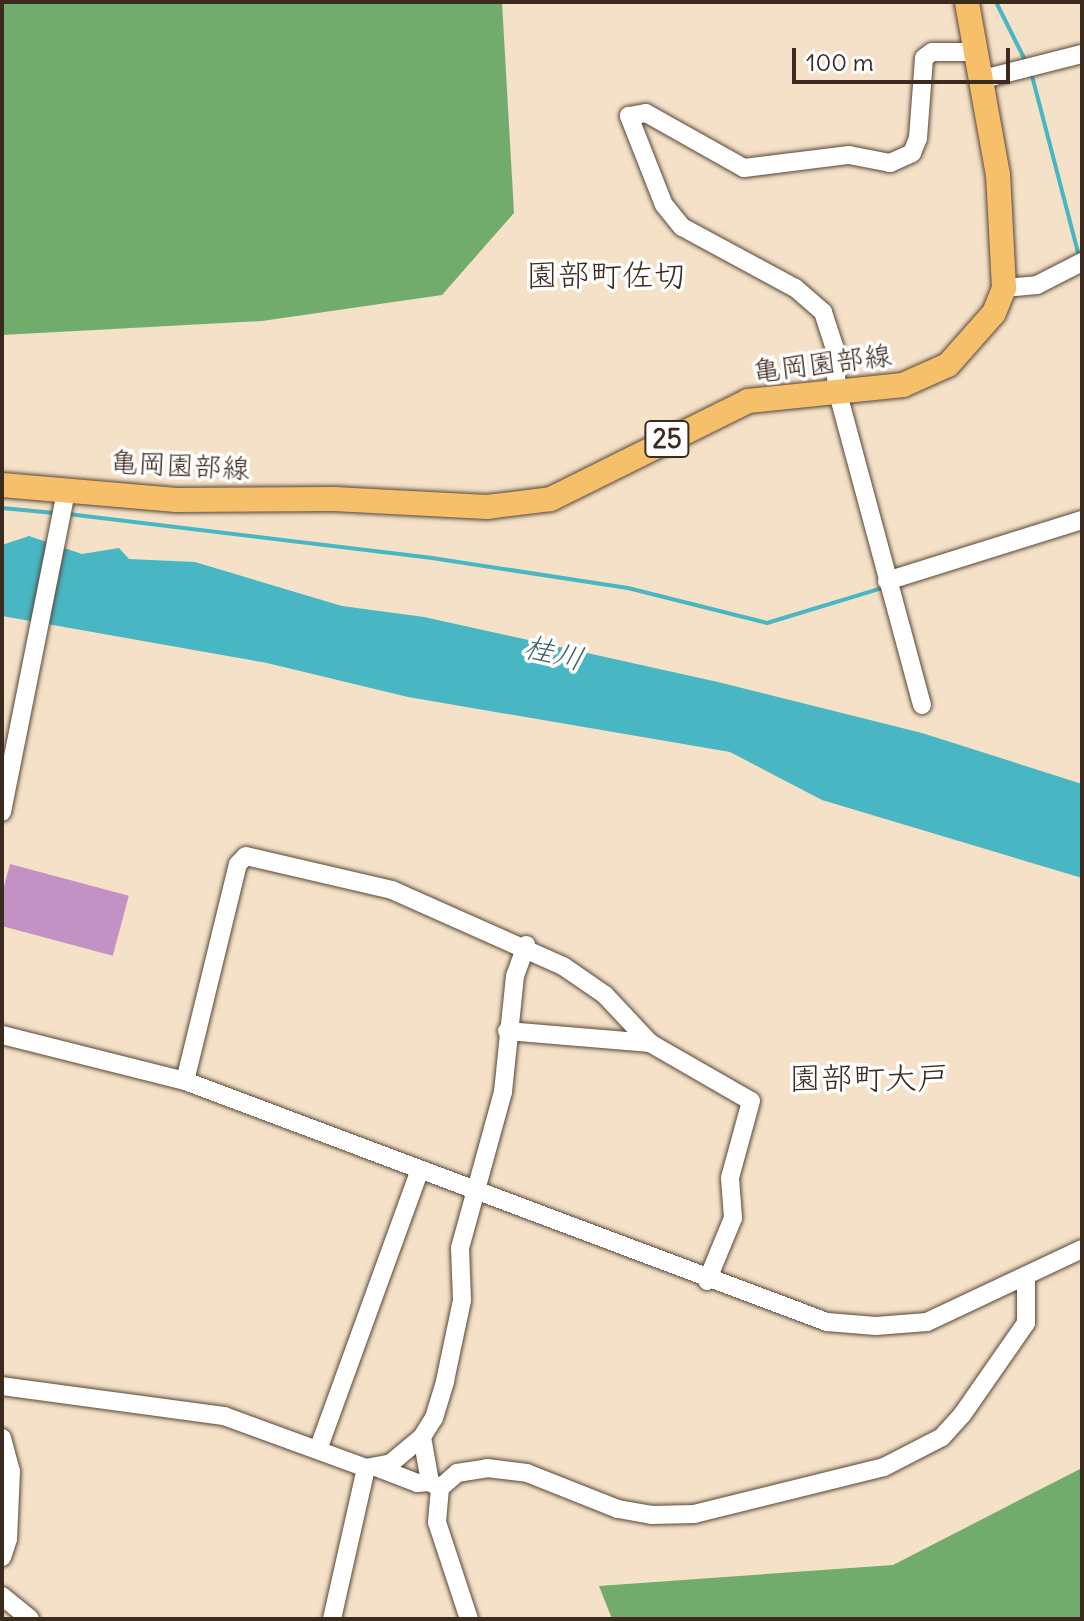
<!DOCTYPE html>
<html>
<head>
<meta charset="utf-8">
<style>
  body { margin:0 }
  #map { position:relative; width:1084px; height:1621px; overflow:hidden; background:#f4e1c7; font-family:Delius,"Klee One",sans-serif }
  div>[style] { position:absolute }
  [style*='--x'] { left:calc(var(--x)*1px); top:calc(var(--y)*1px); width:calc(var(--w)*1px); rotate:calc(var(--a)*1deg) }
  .forest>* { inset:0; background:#71ac6c }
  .water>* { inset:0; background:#48b6c3 }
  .stream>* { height:4px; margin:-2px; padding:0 2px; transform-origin:2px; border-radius:2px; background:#48b6c3 }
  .building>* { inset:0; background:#c392c5; transform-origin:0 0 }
  .roads { filter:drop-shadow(0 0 2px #574537) drop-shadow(0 0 2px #574537) }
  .minor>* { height:18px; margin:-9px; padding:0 9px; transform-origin:9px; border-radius:9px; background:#fff }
  .major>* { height:24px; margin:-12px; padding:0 12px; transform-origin:12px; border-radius:12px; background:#f6c06b }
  span { translate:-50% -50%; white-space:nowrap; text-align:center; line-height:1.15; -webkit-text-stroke:7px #fff; paint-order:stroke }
  .shield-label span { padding:2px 6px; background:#fff; border:2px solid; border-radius:6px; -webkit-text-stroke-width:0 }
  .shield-label { font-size:26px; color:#3b2a1e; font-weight:700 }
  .street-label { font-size:28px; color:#3b2a1e }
  .water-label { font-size:30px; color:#406260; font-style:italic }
  .quarter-label { font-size:32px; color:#3b2a1e }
  .frame { position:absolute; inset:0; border:4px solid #3b2a1e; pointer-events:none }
  .scale { position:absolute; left:792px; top:48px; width:218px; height:36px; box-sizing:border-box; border:4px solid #3b2a1e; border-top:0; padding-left:10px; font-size:24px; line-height:28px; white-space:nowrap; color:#3b2a1e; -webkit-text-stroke:6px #fff; paint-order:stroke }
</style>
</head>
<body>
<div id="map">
  <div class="forest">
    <i style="clip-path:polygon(2px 2px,502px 2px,514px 213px,442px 295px,262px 321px,2px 335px)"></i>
    <i style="clip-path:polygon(1082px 1468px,1082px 1619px,612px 1619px,599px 1586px,893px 1565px)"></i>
  </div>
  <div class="water">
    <i style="clip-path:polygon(29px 536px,82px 554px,119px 548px,129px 559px,195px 562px,342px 606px,424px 617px,718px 682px,922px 733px,1082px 784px,1082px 878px,822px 800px,730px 752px,408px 697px,267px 663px,2px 616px,2px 545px)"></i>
  </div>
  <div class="stream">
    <i style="--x:996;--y:2;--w:69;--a:63.4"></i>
    <i style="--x:1031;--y:72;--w:190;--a:75.4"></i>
    <i style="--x:2;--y:508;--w:53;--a:5.4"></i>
    <i style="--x:68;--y:514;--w:367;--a:6.9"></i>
    <i style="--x:432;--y:558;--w:198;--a:8.7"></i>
    <i style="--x:628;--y:588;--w:143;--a:14.1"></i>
    <i style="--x:767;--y:623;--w:120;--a:-16.9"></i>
  </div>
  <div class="building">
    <i style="left:10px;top:864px;width:123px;height:62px;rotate:15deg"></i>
  </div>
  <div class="roads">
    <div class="minor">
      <i style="--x:979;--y:80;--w:106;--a:-14.2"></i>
      <i style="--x:1004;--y:288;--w:33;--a:-5"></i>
      <i style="--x:1037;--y:285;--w:51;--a:-27.1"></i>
      <i style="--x:887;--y:581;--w:204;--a:-17.4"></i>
      <i style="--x:922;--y:705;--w:325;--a:-105.1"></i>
      <i style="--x:837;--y:391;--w:45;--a:-93.8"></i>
      <i style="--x:834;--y:346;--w:36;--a:-108"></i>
      <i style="--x:823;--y:312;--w:37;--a:-139"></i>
      <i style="--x:795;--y:288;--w:128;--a:-151.6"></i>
      <i style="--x:682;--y:227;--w:28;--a:-129"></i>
      <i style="--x:664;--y:205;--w:96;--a:-111.5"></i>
      <i style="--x:629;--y:116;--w:17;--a:-10"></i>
      <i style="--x:646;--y:113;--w:112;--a:29.3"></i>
      <i style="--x:744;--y:168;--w:106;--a:-7.1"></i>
      <i style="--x:849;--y:155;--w:42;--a:11"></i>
      <i style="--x:890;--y:163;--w:24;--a:-24"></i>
      <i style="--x:912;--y:153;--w:16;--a:-68"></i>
      <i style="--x:918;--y:138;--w:80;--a:-85.7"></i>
      <i style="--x:924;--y:58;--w:10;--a:-37"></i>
      <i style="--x:932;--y:52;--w:44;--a:0"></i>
      <i style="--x:2;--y:812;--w:330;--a:-78.7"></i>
      <i style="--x:507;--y:1031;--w:144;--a:4.8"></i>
      <i style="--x:2;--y:1035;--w:189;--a:14.1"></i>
      <i style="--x:185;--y:1081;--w:686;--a:20.58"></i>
      <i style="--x:827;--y:1322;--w:49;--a:4.7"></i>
      <i style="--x:876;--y:1326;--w:51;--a:-4.5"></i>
      <i style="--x:927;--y:1322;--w:171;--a:-25.2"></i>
      <i style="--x:185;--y:1081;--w:223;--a:-76.3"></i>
      <i style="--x:238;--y:864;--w:11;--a:-45"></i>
      <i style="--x:246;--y:856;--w:150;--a:13.1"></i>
      <i style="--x:392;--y:890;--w:187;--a:24"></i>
      <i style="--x:563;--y:966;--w:51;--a:34.6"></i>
      <i style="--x:605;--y:995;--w:66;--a:46.8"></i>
      <i style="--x:650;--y:1043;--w:116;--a:29.9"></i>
      <i style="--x:751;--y:1101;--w:80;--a:105.3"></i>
      <i style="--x:730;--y:1178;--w:40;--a:85.7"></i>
      <i style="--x:733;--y:1218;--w:68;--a:112.4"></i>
      <i style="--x:2;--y:1386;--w:224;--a:7.7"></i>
      <i style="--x:224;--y:1416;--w:151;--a:20.1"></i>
      <i style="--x:366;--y:1468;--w:25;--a:-11"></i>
      <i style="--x:391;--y:1463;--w:40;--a:-40"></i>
      <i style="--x:422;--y:1437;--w:22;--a:-58"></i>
      <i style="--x:434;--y:1418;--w:39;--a:-73"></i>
      <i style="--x:445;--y:1381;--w:83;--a:-78.1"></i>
      <i style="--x:462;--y:1300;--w:52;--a:-92.2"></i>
      <i style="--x:460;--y:1248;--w:162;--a:-74.6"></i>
      <i style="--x:503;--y:1092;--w:117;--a:-84.1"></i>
      <i style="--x:515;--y:976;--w:33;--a:-70"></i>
      <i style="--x:422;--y:1437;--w:46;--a:79.9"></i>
      <i style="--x:430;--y:1482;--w:12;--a:31"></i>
      <i style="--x:2;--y:1438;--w:34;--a:75"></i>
      <i style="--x:11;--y:1471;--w:68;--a:92.5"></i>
      <i style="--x:8;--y:1539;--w:19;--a:108"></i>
      <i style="--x:319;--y:1447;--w:293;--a:-70"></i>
      <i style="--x:376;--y:1467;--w:44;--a:21.3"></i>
      <i style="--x:417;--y:1483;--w:13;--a:-4"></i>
      <i style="--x:2;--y:1596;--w:36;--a:39"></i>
      <i style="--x:332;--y:1619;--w:155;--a:-77.3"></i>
      <i style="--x:469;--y:1619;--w:102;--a:-108.3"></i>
      <i style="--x:437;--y:1522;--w:34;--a:-85"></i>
      <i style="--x:440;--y:1488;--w:23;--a:-41"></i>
      <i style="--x:457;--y:1473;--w:30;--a:-9"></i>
      <i style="--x:487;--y:1468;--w:40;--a:7.1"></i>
      <i style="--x:527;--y:1473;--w:98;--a:21.6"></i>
      <i style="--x:618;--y:1509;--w:34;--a:10"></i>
      <i style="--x:651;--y:1515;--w:43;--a:-1.3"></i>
      <i style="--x:694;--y:1514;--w:196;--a:-13.9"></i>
      <i style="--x:884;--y:1467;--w:65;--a:-27.3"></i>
      <i style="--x:942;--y:1437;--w:30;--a:-48"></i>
      <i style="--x:962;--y:1415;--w:112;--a:-55.2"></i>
      <i style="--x:1026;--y:1323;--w:46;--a:-90"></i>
    </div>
    <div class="major">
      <i style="--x:2;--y:485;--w:175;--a:4.9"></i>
      <i style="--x:176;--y:500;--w:158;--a:-0.4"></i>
      <i style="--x:334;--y:499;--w:153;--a:3"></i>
      <i style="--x:487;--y:507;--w:64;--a:-7.1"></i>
      <i style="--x:551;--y:499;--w:220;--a:-26.4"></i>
      <i style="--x:748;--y:401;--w:156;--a:-5.9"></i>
      <i style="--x:903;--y:385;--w:49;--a:-24"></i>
      <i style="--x:948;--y:365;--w:69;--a:-48.5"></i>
      <i style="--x:994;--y:313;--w:27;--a:-68"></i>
      <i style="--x:1004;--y:288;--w:113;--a:-93"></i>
      <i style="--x:998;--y:175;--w:176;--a:-100.2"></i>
    </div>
  </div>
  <div class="shield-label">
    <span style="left:667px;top:439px">25</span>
  </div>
  <div class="street-label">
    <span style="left:822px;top:363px;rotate:-7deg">亀岡園部線</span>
    <span style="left:180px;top:465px;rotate:3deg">亀岡園部線</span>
  </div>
  <div class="water-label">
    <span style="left:554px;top:652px;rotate:14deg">桂川</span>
  </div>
  <div class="quarter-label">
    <span style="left:606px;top:275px">園部町佐切</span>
    <span style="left:869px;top:1078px">園部町大戸</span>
  </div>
  <div class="frame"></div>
  <div class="scale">100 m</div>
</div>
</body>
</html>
